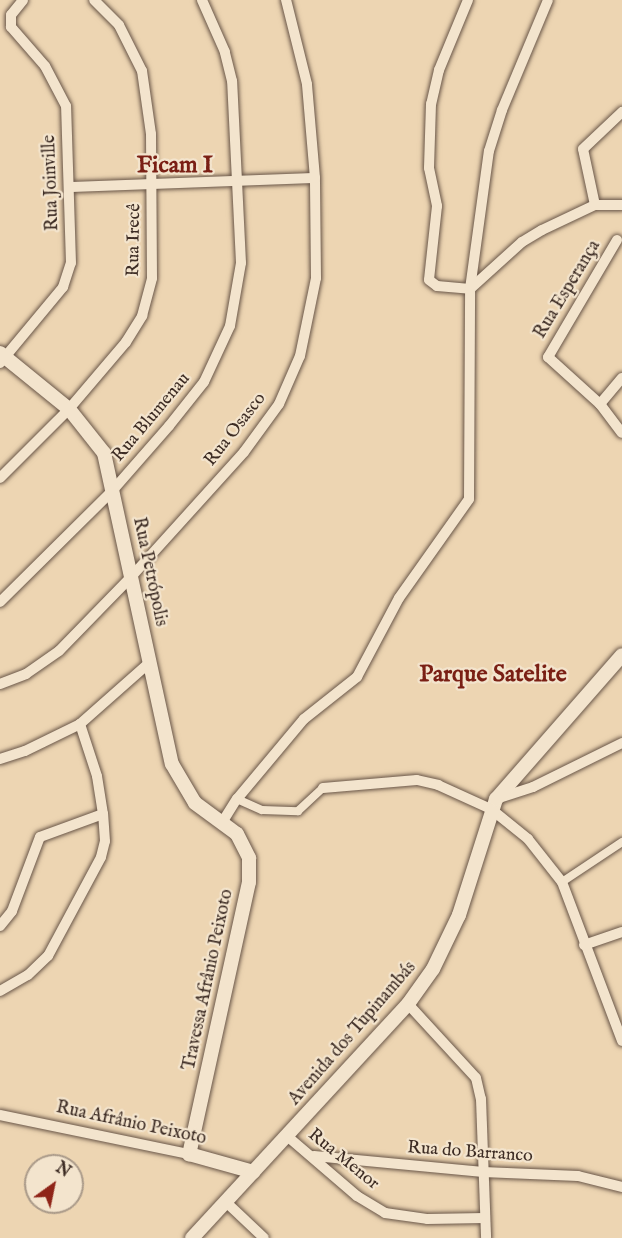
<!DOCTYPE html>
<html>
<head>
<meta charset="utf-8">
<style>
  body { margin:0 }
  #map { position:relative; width:622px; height:1238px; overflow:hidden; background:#edd5b2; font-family:"IM FELL English",serif }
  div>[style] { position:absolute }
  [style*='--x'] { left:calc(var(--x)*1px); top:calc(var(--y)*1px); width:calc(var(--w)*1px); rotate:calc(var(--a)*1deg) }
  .roads { filter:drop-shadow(0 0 2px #695648) drop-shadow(0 0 2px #695648) }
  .pedestrian>* { height:8px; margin:-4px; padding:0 4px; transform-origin:4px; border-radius:4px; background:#f3e4cd }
  .minor>* { height:10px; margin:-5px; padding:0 5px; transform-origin:5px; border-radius:5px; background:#f3e4cd }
  .tertiary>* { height:14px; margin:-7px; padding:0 7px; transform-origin:7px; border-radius:7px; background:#f3e4cd }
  span { translate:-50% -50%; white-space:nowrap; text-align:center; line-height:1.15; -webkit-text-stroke:4.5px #f3e4cd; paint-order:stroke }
  .street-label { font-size:18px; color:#3d2c24 }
  .district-label { font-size:24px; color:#7a1f14; font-weight:700 }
  .north { position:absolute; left:24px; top:1154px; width:60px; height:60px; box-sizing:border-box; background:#f3e4cd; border:2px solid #aa9a89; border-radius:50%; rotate:33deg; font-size:16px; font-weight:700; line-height:24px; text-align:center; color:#3d2c24 }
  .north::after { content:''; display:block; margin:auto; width:21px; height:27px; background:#8f2418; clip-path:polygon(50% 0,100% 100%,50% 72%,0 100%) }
</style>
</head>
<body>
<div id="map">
  <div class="roads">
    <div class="pedestrian">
      <i style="--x:237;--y:799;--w:27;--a:24"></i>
      <i style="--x:262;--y:810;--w:36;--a:2"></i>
      <i style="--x:298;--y:811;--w:34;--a:-43"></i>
      <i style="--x:562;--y:882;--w:72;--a:-33.7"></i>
    </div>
    <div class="minor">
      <i style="--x:468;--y:0;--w:76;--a:112.5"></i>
      <i style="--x:439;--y:70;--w:35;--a:103"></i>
      <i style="--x:431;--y:104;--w:64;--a:91.8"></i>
      <i style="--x:429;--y:168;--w:39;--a:78"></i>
      <i style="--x:437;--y:206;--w:74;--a:96.2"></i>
      <i style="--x:429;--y:280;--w:10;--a:37"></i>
      <i style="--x:437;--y:286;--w:33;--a:5"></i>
      <i style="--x:470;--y:289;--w:70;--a:-42.1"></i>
      <i style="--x:522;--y:242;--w:23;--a:-31"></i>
      <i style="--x:542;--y:230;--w:59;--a:-25.3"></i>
      <i style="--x:595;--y:205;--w:27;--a:0"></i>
      <i style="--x:70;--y:187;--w:245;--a:-2.1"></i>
      <i style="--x:595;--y:205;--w:57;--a:-102.1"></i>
      <i style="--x:583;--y:149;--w:54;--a:-43.5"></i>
      <i style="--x:617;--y:240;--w:136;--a:120.5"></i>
      <i style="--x:548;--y:357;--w:70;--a:42.1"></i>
      <i style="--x:600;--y:404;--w:36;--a:53"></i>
      <i style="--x:0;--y:363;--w:99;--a:-50.3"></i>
      <i style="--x:63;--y:287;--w:25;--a:-72"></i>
      <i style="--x:71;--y:263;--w:157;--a:-91.8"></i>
      <i style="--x:66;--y:106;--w:45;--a:-117.7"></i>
      <i style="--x:45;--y:66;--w:52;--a:-131.1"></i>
      <i style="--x:11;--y:27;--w:12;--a:-90"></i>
      <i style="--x:11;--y:15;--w:19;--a:-51"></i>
      <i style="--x:600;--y:404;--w:34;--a:-50"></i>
      <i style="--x:0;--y:478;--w:98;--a:-45"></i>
      <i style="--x:69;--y:409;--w:88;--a:-49.6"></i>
      <i style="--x:126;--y:342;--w:31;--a:-58"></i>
      <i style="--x:142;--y:316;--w:39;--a:-75"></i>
      <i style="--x:152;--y:278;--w:144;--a:-90.4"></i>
      <i style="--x:151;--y:134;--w:64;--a:-98.1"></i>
      <i style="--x:142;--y:71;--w:51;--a:-116.6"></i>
      <i style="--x:119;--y:25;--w:35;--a:-135"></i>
      <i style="--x:0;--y:602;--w:159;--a:-44.7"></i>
      <i style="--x:113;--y:490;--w:85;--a:-48.8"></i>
      <i style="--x:169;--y:426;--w:56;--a:-51.5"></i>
      <i style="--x:204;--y:382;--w:62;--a:-65.1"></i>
      <i style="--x:230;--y:326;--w:64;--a:-80.1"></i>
      <i style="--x:241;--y:263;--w:182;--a:-92.8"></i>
      <i style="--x:232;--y:81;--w:30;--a:-104"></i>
      <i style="--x:225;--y:52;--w:57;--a:-113.9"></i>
      <i style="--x:0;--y:684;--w:28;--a:-21"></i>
      <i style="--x:26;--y:674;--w:40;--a:-34.9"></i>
      <i style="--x:59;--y:651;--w:105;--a:-45.8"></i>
      <i style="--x:132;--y:576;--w:167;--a:-47.9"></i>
      <i style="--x:244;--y:452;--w:59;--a:-53.9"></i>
      <i style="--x:279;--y:404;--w:52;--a:-66.4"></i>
      <i style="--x:300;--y:356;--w:80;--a:-78.4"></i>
      <i style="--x:316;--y:278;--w:100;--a:-90.6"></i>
      <i style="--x:315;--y:178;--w:94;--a:-94.9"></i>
      <i style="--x:307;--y:84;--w:87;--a:-104"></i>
      <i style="--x:0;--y:759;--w:26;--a:-18"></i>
      <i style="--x:25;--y:751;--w:61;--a:-26.1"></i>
      <i style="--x:80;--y:724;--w:94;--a:-41.5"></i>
      <i style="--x:323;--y:788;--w:94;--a:-4.9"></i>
      <i style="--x:417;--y:780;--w:22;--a:13"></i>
      <i style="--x:438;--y:785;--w:58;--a:24.4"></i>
      <i style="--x:491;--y:809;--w:48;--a:39"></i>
      <i style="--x:528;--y:839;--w:55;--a:51.7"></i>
      <i style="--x:562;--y:882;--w:170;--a:69.3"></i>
      <i style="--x:496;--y:799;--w:39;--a:-18"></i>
      <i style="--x:533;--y:787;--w:99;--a:-26.3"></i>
      <i style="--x:223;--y:821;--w:26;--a:-58"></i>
      <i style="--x:237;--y:799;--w:104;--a:-50.1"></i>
      <i style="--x:304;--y:719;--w:68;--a:-38.4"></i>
      <i style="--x:357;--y:677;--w:89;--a:-62"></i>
      <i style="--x:399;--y:598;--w:121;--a:-54.7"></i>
      <i style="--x:469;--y:499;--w:210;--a:-89.7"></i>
      <i style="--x:470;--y:289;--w:139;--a:-82.2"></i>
      <i style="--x:489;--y:151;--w:43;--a:-72.4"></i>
      <i style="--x:502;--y:110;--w:119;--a:-67.3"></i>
      <i style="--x:0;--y:926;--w:19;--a:-51"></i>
      <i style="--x:12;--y:911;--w:79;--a:-69.3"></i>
      <i style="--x:40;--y:837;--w:67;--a:-20.1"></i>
      <i style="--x:584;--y:945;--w:40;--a:-18.9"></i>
      <i style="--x:0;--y:991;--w:32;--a:-30"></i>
      <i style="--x:28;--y:975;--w:28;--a:-44"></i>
      <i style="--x:48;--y:956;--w:112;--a:-61.8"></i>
      <i style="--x:101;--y:857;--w:16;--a:-76"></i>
      <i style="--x:105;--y:841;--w:27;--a:-94"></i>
      <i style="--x:103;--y:814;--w:38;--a:-99"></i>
      <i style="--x:97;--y:776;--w:55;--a:-108.1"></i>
      <i style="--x:408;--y:1004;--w:100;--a:47.4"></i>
      <i style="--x:476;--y:1078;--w:22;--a:77"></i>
      <i style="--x:481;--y:1099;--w:139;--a:87.9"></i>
      <i style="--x:0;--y:1115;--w:193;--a:11.7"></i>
      <i style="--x:287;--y:1136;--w:92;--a:40.6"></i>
      <i style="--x:357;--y:1196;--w:33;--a:31"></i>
      <i style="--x:385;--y:1213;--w:42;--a:8.1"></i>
      <i style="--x:427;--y:1219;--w:58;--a:-1"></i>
      <i style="--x:314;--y:1156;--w:170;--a:5.4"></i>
      <i style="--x:483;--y:1172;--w:95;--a:2.4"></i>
      <i style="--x:578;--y:1176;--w:45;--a:14"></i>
      <i style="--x:226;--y:1202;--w:52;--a:43.5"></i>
    </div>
    <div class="tertiary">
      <i style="--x:0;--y:353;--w:89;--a:39.1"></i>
      <i style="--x:69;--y:409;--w:56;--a:51.5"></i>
      <i style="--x:104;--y:453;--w:318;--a:77.7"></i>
      <i style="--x:172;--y:764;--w:45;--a:59.5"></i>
      <i style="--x:195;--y:803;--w:52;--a:36.4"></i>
      <i style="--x:237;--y:834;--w:27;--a:63"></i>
      <i style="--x:249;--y:858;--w:24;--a:90"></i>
      <i style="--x:249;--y:882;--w:279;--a:102.4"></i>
      <i style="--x:189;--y:1154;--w:67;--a:15.5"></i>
      <i style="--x:192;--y:1238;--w:318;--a:-47.3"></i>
      <i style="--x:408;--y:1004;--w:43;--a:-54.5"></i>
      <i style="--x:433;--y:969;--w:60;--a:-64.3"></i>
      <i style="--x:459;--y:915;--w:122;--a:-72.3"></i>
      <i style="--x:496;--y:799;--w:191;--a:-48.8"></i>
    </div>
  </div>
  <div class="street-label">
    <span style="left:52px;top:183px;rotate:-92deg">Rua Joinville</span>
    <span style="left:135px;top:240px;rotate:-89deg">Rua Irecê</span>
    <span style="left:568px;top:290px;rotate:-59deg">Rua Esperança</span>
    <span style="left:152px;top:418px;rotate:-50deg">Rua Blumenau</span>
    <span style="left:236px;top:430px;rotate:-52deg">Rua Osasco</span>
    <span style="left:149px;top:572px;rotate:78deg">Rua Petrópolis</span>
    <span style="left:209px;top:980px;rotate:-78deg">Travessa Afrânio Peixoto</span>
    <span style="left:353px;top:1034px;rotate:-49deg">Avenida dos Tupinambás</span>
    <span style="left:131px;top:1124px;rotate:12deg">Rua Afrânio Peixoto</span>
    <span style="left:470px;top:1153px;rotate:4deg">Rua do Barranco</span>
    <span style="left:343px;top:1160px;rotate:39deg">Rua Menor</span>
  </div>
  <div class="district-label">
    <span style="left:175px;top:166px">Ficam I</span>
    <span style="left:493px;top:675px">Parque Satelite</span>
  </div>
  <div class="north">N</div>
</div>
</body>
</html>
